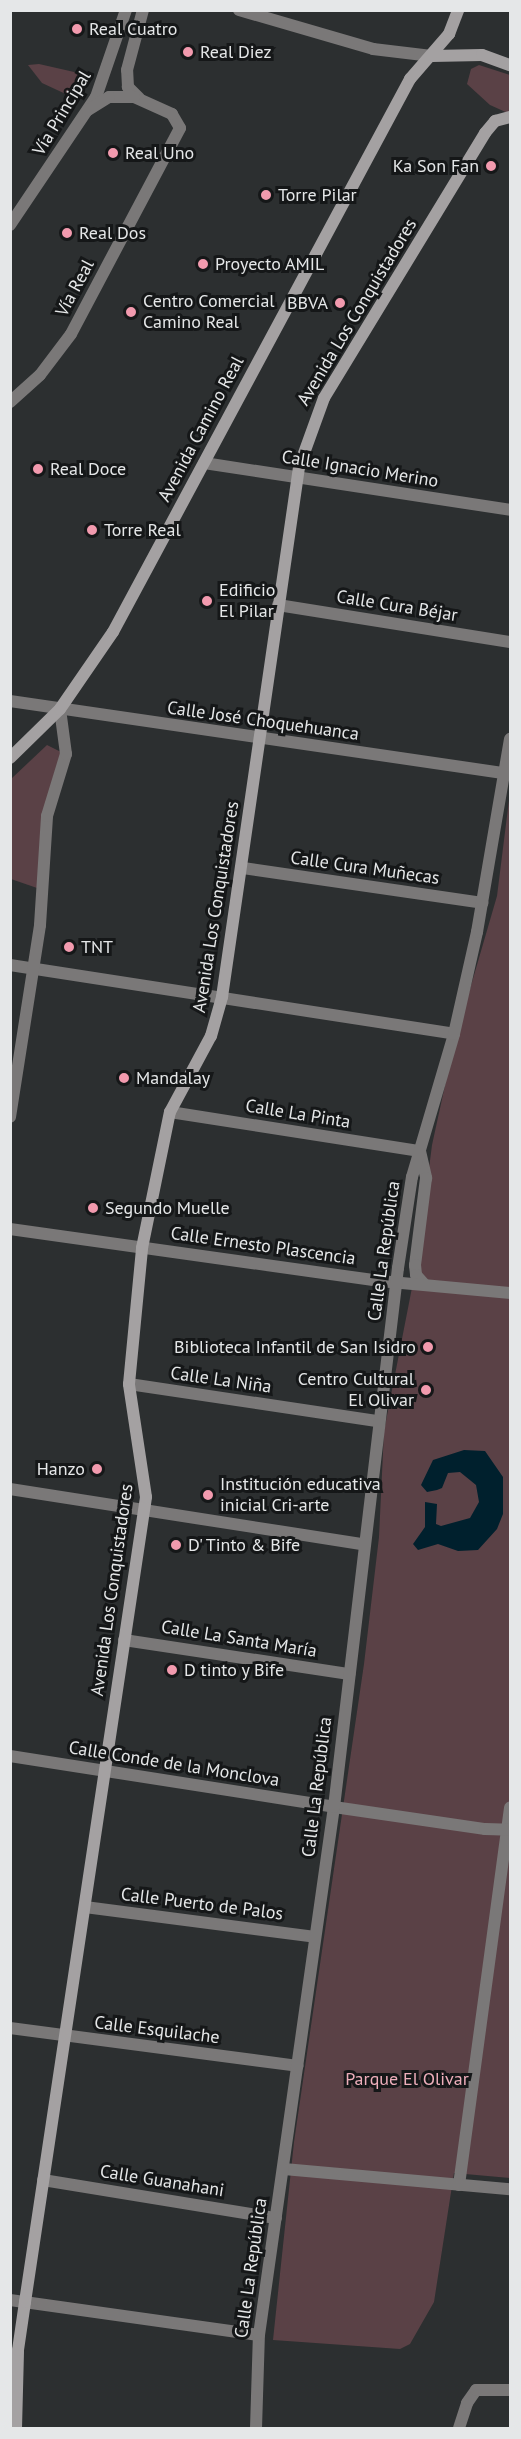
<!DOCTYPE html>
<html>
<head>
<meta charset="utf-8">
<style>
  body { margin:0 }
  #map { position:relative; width:521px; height:2439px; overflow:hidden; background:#2c2f30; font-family:"PT Sans",sans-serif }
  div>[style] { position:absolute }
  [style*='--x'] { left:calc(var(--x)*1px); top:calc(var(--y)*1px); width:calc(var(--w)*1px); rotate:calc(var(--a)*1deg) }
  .green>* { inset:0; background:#5a4146 }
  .water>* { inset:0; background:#00202d }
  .pedestrian>* { height:12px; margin:-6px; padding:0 6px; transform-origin:6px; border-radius:6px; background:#7a7878 }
  .minor>* { height:12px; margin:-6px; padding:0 6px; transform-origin:6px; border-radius:6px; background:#7a7878 }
  .tertiary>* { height:12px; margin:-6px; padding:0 6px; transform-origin:6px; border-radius:6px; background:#7a7878 }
  .secondary>* { height:12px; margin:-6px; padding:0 6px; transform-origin:6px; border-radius:6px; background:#a4a1a2 }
  .dots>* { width:16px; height:16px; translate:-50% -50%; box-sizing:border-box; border:3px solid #151718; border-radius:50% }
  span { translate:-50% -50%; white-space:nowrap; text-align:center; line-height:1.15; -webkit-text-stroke:6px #151718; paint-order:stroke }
  .poi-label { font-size:18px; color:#e5e7e8 }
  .left { translate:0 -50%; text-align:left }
  .right { translate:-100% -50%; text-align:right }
  .street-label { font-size:18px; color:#e5e7e8 }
  .park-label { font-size:18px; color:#eeaebb }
  .frame { position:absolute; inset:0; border:12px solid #e5e7e8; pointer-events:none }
</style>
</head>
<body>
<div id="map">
  <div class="green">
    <i style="clip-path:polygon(39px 64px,83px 74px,70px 96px,42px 83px,28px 65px)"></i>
    <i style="clip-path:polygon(479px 65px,510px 75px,510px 114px,490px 105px,467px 84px,471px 69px)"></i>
    <i style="clip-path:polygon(47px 745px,61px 752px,37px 888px,11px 879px,11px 779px)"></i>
    <i style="clip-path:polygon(510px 792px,510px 2178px,454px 2173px,434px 2302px,410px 2344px,400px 2349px,273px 2340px,294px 2142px,364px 1664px,379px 1537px,384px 1431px,417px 1262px,432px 1145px,454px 1044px,497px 896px)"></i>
  </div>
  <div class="water">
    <i style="clip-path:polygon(464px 1450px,485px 1451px,503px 1477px,503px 1514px,497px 1529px,478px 1550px,458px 1551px,438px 1544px,418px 1550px,413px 1544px,425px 1527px,425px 1502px,437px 1504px,436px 1524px,441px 1526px,470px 1518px,479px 1502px,476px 1485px,460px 1472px,448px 1473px,442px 1488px,437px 1490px,427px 1492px,421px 1485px,433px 1460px)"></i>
  </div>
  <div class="pedestrian">
    <i style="--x:459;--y:2185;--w:381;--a:-82.3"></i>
  </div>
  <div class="minor">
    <i style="--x:139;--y:98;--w:16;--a:-135"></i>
    <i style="--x:128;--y:87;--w:17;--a:-93"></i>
    <i style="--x:127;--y:70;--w:62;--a:-75.1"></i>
    <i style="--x:10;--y:225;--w:154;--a:-56.1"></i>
    <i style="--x:96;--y:97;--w:92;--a:-71"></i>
    <i style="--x:10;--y:402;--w:40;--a:-42"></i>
    <i style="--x:40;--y:375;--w:51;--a:-52.9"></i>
    <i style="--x:71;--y:334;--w:233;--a:-62.1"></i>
    <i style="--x:180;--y:128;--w:16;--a:-120"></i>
    <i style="--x:172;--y:114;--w:42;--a:-155.9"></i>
    <i style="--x:134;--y:97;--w:25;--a:180"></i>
    <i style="--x:109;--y:97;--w:25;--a:148"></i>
    <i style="--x:204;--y:463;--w:310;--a:8.7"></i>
    <i style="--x:278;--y:605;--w:235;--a:9.1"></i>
    <i style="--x:10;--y:701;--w:505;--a:8.31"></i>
    <i style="--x:243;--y:868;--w:242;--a:8.3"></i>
    <i style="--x:10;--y:965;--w:449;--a:8.8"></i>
    <i style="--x:170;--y:1112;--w:253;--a:8.9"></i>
    <i style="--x:420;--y:1151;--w:28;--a:77"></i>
    <i style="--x:426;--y:1178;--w:88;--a:97.2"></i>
    <i style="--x:415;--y:1265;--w:10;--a:84"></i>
    <i style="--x:416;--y:1275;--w:12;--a:48"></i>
    <i style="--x:10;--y:1117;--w:194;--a:-81.1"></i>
    <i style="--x:40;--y:925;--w:109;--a:-86.3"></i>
    <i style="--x:47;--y:816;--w:65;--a:-73"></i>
    <i style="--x:66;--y:754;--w:45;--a:-97.6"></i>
    <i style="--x:10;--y:1229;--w:374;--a:8"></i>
    <i style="--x:380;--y:1281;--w:131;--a:5.3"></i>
    <i style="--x:129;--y:1384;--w:252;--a:8.5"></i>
    <i style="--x:10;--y:1489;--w:357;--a:8.9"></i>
    <i style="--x:124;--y:1640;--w:228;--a:8.6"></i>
    <i style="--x:10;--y:1756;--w:328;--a:8.9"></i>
    <i style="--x:334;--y:1807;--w:153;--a:8.3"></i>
    <i style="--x:485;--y:1829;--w:25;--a:2"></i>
    <i style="--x:85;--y:1907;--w:232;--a:7.4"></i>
    <i style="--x:10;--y:2028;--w:290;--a:7.5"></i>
    <i style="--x:284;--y:2169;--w:227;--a:5.1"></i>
    <i style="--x:43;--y:2180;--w:236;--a:9.3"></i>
    <i style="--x:10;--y:2300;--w:251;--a:8"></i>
    <i style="--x:256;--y:2428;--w:93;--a:-88.2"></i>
    <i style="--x:259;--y:2335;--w:533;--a:-81.92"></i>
    <i style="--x:334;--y:1807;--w:543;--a:-83.23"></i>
    <i style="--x:398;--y:1268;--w:92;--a:-81.3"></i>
    <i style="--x:412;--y:1177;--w:149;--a:-73.6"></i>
    <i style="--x:454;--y:1034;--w:105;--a:-77.3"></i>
    <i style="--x:477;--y:932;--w:196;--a:-80.3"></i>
    <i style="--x:459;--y:2428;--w:26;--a:-72"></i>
    <i style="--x:467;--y:2403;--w:16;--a:-55"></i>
    <i style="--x:476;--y:2390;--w:34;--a:0"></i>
  </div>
  <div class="tertiary">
    <i style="--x:239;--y:10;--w:140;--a:16.2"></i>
    <i style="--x:373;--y:49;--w:59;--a:6.8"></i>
  </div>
  <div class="secondary">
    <i style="--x:432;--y:56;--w:50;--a:-1.1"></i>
    <i style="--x:482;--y:55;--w:30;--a:20"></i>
    <i style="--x:10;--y:758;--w:70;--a:-44.4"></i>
    <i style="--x:60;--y:709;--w:93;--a:-55.5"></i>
    <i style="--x:113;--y:632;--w:628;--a:-61.76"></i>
    <i style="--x:410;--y:79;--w:60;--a:-49.1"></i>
    <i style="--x:449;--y:34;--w:26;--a:-69"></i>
    <i style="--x:16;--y:2428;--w:78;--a:-88.5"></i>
    <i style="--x:18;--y:2350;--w:49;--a:-81.7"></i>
    <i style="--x:25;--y:2302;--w:814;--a:-81.45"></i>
    <i style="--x:146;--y:1497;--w:114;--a:-98.6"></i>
    <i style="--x:129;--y:1384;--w:137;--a:-84.5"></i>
    <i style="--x:142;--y:1248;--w:139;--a:-78.4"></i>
    <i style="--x:170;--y:1112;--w:86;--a:-61.7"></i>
    <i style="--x:211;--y:1036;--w:41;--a:-74.2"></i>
    <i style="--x:222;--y:997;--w:536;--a:-81.73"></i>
    <i style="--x:299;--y:467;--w:73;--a:-70.1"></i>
    <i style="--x:324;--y:398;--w:310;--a:-58.7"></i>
    <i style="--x:485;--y:133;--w:16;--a:-50"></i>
    <i style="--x:495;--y:121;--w:16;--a:-15"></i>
  </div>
  <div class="dots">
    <i style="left:77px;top:29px;background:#f29aae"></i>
    <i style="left:188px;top:52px;background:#f29aae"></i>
    <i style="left:113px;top:153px;background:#f29aae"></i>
    <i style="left:491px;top:166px;background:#f29aae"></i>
    <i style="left:266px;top:195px;background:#f29aae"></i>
    <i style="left:67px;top:233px;background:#f29aae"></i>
    <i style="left:203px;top:264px;background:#f29aae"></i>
    <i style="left:340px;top:303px;background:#f29aae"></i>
    <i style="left:131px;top:312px;background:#f29aae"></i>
    <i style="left:38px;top:469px;background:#f29aae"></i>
    <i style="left:92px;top:530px;background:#f29aae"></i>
    <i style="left:207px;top:601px;background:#f29aae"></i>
    <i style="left:69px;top:947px;background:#f29aae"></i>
    <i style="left:124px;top:1078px;background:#f29aae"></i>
    <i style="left:93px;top:1208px;background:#f29aae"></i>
    <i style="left:428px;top:1347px;background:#f29aae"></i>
    <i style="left:426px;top:1390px;background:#f29aae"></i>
    <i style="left:97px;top:1469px;background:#f29aae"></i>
    <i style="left:208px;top:1495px;background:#f29aae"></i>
    <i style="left:176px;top:1545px;background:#f29aae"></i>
    <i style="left:172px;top:1670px;background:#f29aae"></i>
  </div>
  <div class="poi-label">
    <span class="left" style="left:89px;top:29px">Real Cuatro</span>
    <span class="left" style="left:200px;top:52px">Real Diez</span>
    <span class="left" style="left:125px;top:153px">Real Uno</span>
    <span class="right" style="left:479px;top:166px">Ka Son Fan</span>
    <span class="left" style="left:278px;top:195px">Torre Pilar</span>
    <span class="left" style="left:79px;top:233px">Real Dos</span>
    <span class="left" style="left:215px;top:264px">Proyecto AMIL</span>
    <span class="left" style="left:143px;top:312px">Centro Comercial<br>Camino Real</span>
    <span class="right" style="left:328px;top:303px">BBVA</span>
    <span class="left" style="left:50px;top:469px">Real Doce</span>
    <span class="left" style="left:104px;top:530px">Torre Real</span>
    <span class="left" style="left:219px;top:601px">Edificio<br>El Pilar</span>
    <span class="left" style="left:81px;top:947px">TNT</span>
    <span class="left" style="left:136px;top:1078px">Mandalay</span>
    <span class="left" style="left:105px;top:1208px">Segundo Muelle</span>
    <span class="right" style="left:416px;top:1347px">Biblioteca Infantil de San Isidro</span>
    <span class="right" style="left:414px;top:1390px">Centro Cultural<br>El Olivar</span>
    <span class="right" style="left:85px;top:1469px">Hanzo</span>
    <span class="left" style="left:220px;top:1495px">Institución educativa<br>inicial Cri-arte</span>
    <span class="left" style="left:188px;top:1545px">D' Tinto &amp; Bife</span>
    <span class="left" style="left:184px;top:1670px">D tinto y Bife</span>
  </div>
  <div class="street-label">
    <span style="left:62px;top:113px;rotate:-59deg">Vía Principal</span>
    <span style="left:75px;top:288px;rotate:-62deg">Vía Real</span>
    <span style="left:357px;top:312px;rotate:-59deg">Avenida Los Conquistadores</span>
    <span style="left:201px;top:429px;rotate:-62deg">Avenida Camino Real</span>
    <span style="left:360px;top:469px;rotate:9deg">Calle Ignacio Merino</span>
    <span style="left:397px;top:606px;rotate:9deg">Calle Cura Béjar</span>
    <span style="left:263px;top:721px;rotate:8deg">Calle José Choquehuanca</span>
    <span style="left:365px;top:868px;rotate:8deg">Calle Cura Muñecas</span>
    <span style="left:216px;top:907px;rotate:-81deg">Avenida Los Conquistadores</span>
    <span style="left:298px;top:1114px;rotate:9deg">Calle La Pinta</span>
    <span style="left:263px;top:1246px;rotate:8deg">Calle Ernesto Plascencia</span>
    <span style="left:384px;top:1251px;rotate:-82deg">Calle La República</span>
    <span style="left:221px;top:1380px;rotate:8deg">Calle La Niña</span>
    <span style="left:112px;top:1590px;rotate:-82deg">Avenida Los Conquistadores</span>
    <span style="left:239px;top:1639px;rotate:9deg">Calle La Santa María</span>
    <span style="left:174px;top:1764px;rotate:9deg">Calle Conde de la Monclova</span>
    <span style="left:317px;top:1787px;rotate:-83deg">Calle La República</span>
    <span style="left:202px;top:1904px;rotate:7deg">Calle Puerto de Palos</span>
    <span style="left:157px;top:2030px;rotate:7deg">Calle Esquilache</span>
    <span style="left:162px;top:2181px;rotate:9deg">Calle Guanahani</span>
    <span style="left:251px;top:2268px;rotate:-82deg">Calle La República</span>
  </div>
  <div class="park-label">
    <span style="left:407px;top:2079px">Parque El Olivar</span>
  </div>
  <div class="frame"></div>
</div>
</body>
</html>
